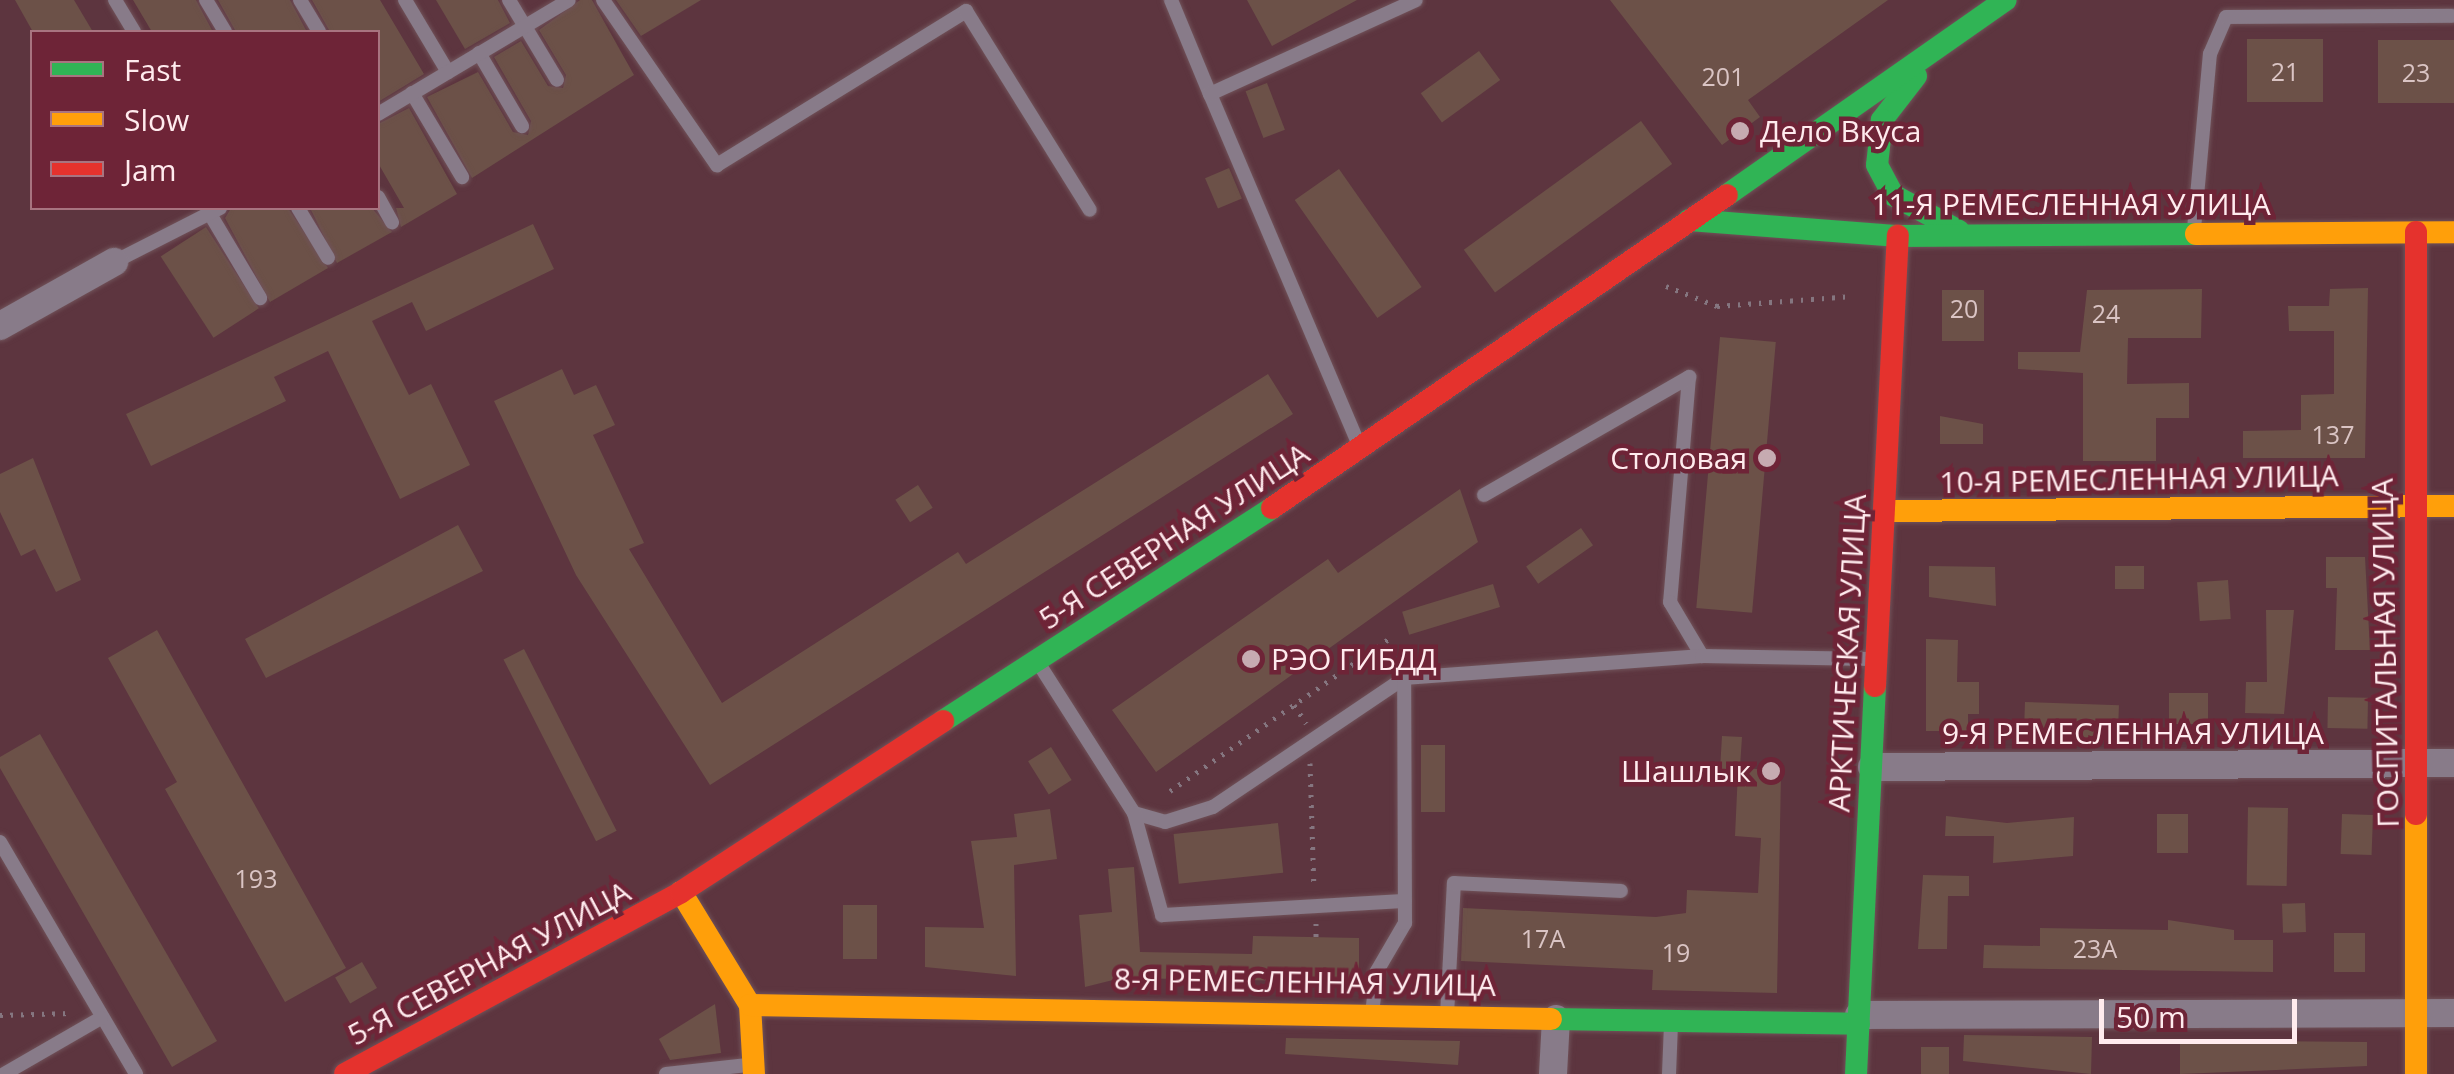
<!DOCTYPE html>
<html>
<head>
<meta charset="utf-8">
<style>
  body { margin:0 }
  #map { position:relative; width:2454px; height:1074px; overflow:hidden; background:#5d353f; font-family:"Open Sans",sans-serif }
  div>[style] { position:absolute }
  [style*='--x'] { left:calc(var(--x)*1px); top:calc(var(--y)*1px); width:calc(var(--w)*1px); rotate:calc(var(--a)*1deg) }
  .building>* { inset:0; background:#6c5148; transform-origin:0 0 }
  .path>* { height:5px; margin-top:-2.5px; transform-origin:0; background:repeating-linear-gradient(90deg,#857680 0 2.5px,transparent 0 10.5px) }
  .roads { filter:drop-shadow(0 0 2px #705259) drop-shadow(0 0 2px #705259) }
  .lane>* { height:14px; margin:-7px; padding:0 7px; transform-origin:7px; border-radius:7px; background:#887b89 }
  .street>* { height:28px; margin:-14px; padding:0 14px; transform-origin:14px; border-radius:14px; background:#887b89 }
  .fast>* { height:22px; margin:-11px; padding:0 11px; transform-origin:11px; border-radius:11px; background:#30b455 }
  .slow>* { height:22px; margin:-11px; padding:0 11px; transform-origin:11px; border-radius:11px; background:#ff9f0a }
  .jam>* { height:22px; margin:-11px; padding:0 11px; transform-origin:11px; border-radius:11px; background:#e5322d }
  .dots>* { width:28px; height:28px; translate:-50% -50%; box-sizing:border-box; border:5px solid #6e2437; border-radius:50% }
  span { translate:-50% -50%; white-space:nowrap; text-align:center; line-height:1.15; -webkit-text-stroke:9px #6e2437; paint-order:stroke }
  .number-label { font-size:25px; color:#dac4c4 }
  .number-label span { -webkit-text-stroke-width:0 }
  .poi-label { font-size:30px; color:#ffebee }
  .left { translate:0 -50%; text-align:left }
  .right { translate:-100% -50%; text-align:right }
  .street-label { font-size:30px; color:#ffebee }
  .legend { position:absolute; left:30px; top:30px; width:350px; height:180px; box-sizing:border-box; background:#6e2437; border:2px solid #a87480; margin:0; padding:12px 18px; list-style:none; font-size:30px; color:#ffebee }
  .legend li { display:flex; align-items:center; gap:20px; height:50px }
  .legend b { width:50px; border:2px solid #a87480 }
  .scale { position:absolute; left:2099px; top:999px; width:198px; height:45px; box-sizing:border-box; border:5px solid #ffebee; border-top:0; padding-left:12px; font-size:30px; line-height:35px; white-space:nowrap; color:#ffebee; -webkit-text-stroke:8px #6e2437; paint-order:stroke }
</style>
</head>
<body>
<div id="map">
  <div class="building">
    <i style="clip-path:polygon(15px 0,74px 0,93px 32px,33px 32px)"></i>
    <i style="clip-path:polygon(133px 0,196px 0,213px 32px,152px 32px)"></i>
    <i style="clip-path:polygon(218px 0,290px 0,307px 32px,236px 32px)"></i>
    <i style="clip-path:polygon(312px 0,380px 0,424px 74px,378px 102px,378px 32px,330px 32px)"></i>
    <i style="clip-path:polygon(436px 0,498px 0,510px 23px,465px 49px)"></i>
    <i style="clip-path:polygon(580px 0,592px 0,634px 75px,472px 178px,427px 97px,478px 72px,513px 132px,528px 135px,531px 121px,494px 57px,521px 41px,548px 86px,563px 88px,566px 75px,539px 30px)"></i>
    <i style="clip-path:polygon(616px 0,701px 0,641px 36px)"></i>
    <i style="clip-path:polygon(1247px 0,1357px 0,1272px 46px)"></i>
    <i style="clip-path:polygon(1610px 0,1888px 0,1748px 100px,1760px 117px,1722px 145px)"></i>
    <i style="left:2247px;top:39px;width:76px;height:63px"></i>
    <i style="left:2378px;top:40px;width:76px;height:63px"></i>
    <i style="left:1479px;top:51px;width:36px;height:72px;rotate:54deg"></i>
    <i style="left:1267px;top:83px;width:50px;height:23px;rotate:69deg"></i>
    <i style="clip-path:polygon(409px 108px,457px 194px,401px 227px,396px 208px,404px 208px,378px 163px,378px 124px)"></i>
    <i style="left:1641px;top:121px;width:53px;height:219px;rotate:54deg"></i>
    <i style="left:1229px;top:168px;width:33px;height:26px;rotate:67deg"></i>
    <i style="left:1339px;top:169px;width:144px;height:54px;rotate:55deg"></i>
    <i style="clip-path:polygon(231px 208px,288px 208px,328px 268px,270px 302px,225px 218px)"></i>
    <i style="clip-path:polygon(310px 208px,372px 208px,392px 232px,337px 263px)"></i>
    <i style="clip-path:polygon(533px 224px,554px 269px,426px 331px,412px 302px,372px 321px,409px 395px,431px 384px,470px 465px,400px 499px,328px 351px,274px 377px,286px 401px,151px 466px,126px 414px)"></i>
    <i style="left:206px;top:227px;width:97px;height:54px;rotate:57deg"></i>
    <i style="clip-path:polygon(2368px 288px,2365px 458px,2243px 458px,2243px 431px,2301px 430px,2301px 395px,2334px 394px,2334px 331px,2289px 331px,2288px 306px,2329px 306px,2330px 289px)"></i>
    <i style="clip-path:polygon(2202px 289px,2201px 338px,2128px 338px,2127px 384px,2189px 383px,2189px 418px,2156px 418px,2156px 461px,2083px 461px,2083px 373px,2018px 369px,2018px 352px,2080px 352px,2087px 290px)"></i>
    <i style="left:1942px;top:290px;width:42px;height:51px"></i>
    <i style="left:1720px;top:337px;width:56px;height:272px;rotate:5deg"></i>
    <i style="clip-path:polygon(562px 369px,574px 395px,596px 385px,615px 425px,593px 435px,644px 543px,629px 549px,722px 703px,958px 552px,966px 564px,1268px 374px,1293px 414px,710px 785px,576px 575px,494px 401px)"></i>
    <i style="clip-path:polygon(1940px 416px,1983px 424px,1983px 444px,1940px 444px)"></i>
    <i style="clip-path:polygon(33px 458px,81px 580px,56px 592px,35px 549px,21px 556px,0 512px,0 474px)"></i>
    <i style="left:918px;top:485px;width:27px;height:27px;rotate:57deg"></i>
    <i style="clip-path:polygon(1460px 489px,1478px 542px,1156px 772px,1112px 710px,1328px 559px,1338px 573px)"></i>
    <i style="clip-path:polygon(458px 525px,483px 571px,266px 678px,245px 639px)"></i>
    <i style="left:1581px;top:528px;width:21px;height:67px;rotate:55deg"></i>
    <i style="clip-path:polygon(2326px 557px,2365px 557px,2370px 650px,2335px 650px,2337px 588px,2326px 588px)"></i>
    <i style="clip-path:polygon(1929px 566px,1995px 567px,1996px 606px,1929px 597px)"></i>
    <i style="left:2115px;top:566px;width:29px;height:23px"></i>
    <i style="left:2228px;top:580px;width:39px;height:31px;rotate:86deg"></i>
    <i style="left:1493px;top:584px;width:24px;height:95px;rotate:73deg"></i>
    <i style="clip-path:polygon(2266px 610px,2294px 610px,2284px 714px,2245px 713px,2246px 682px,2267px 682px)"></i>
    <i style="clip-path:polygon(157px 630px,346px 968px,285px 1002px,165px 789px,177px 782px,108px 658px)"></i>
    <i style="clip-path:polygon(1926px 639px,1958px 640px,1957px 682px,1979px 682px,1979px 714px,1968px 714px,1968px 731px,1926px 731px)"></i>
    <i style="left:524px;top:649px;width:204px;height:23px;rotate:63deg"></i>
    <i style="left:2169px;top:693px;width:39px;height:31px"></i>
    <i style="left:2328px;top:697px;width:40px;height:31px;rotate:1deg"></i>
    <i style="left:2025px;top:702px;width:94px;height:34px;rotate:2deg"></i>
    <i style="clip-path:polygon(40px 734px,217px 1041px,172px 1067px,0 768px,0 757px)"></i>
    <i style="clip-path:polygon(1722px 736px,1742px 737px,1740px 767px,1781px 772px,1777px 993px,1652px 990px,1653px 970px,1461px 961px,1463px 908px,1656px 917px,1686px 913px,1687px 890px,1758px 893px,1761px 838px,1735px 836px,1738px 771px,1720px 770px)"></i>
    <i style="left:1421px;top:745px;width:24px;height:67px"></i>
    <i style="left:1051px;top:747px;width:39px;height:27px;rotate:58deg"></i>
    <i style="left:2288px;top:808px;width:78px;height:40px;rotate:91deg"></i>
    <i style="clip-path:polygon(1050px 809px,1057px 859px,1014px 865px,1016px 976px,925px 967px,925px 927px,984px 928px,971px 841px,1017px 837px,1014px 814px)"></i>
    <i style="left:2157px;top:814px;width:31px;height:39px"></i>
    <i style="left:2342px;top:814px;width:31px;height:40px;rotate:2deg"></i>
    <i style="clip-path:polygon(1946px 816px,2007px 823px,2074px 817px,2073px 856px,1993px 863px,1994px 836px,1945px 836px)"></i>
    <i style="left:1278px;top:823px;width:50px;height:105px;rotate:84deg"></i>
    <i style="clip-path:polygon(1134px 867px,1140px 952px,1252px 954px,1253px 936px,1359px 938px,1359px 982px,1121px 978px,1085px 987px,1079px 915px,1112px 912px,1108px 869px)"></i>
    <i style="clip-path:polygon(1923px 875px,1969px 876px,1969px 896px,1948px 896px,1947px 949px,1918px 949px)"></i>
    <i style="left:2305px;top:903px;width:29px;height:23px;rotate:88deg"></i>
    <i style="left:843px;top:905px;width:34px;height:54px"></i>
    <i style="clip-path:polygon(2168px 920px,2234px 930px,2234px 940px,2273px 940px,2273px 972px,1983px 968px,1984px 945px,2040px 946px,2040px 928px,2168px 930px)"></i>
    <i style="left:2334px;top:933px;width:31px;height:39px"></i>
    <i style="left:362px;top:962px;width:30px;height:31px;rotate:60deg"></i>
    <i style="clip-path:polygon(715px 1004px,721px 1053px,670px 1060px,659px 1039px)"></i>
    <i style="clip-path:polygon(1964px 1035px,2092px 1037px,2091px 1074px,1963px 1061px)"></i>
    <i style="clip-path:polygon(1286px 1038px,1460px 1041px,1458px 1065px,1285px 1054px)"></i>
    <i style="clip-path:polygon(2180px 1040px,2367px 1042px,2367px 1066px,2180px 1074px)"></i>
    <i style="left:1921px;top:1047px;width:28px;height:27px"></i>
  </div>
  <div class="path">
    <i style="--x:1666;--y:286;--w:55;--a:21.4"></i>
    <i style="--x:1717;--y:306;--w:136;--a:-4.2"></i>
    <i style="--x:1294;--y:705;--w:22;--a:56"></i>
    <i style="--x:1310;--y:763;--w:124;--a:88.2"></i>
    <i style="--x:1170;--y:791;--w:267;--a:-34.8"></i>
    <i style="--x:1316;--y:923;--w:14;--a:90"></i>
    <i style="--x:0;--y:1015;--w:71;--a:-1.6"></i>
  </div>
  <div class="roads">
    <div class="lane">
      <i style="--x:115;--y:0;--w:37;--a:59"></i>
      <i style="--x:206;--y:0;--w:37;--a:59"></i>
      <i style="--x:300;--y:0;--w:37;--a:59"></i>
      <i style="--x:405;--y:0;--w:84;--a:59.2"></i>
      <i style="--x:509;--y:0;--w:93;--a:59"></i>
      <i style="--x:603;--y:0;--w:201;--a:55.4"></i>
      <i style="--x:717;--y:165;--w:293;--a:-31.7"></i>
      <i style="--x:966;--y:11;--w:234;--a:58.1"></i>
      <i style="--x:1171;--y:0;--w:102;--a:67.5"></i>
      <i style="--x:479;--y:53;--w:85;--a:59.5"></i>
      <i style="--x:412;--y:93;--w:98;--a:59.2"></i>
      <i style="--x:378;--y:114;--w:222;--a:-30.8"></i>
      <i style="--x:378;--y:197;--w:29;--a:61"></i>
      <i style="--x:298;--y:208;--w:58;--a:59"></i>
      <i style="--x:210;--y:214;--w:98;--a:59.2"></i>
      <i style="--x:2194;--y:229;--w:176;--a:-84.8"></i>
      <i style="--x:2210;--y:54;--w:40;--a:-66.6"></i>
      <i style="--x:2226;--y:17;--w:226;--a:-0.3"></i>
      <i style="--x:114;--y:262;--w:119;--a:-27"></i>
      <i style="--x:1689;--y:377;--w:226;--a:94.8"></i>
      <i style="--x:1670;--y:602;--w:63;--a:59.3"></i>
      <i style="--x:1359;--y:445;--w:381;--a:-113"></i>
      <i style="--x:1210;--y:94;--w:226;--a:-24.5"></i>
      <i style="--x:1484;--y:495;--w:237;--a:-29.9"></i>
      <i style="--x:1039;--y:664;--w:177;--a:57.5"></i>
      <i style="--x:1134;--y:813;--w:32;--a:16"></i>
      <i style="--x:1165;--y:822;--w:50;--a:-17.4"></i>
      <i style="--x:1213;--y:807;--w:230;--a:-34"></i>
      <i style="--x:1404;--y:678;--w:299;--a:-4.2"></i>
      <i style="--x:1702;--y:656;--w:169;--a:1"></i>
      <i style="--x:1134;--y:813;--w:106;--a:74.6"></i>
      <i style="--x:1162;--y:915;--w:243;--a:-3.3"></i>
      <i style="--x:0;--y:842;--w:269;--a:59.6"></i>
      <i style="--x:1372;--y:1014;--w:43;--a:-83.4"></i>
      <i style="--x:1377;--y:971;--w:56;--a:-59.7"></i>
      <i style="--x:1405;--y:923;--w:245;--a:-90.2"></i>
      <i style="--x:1447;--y:1015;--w:132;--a:-87"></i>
      <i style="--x:1454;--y:883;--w:167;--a:2.7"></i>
      <i style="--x:4;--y:1074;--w:112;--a:-30"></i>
      <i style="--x:666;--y:1074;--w:82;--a:-6.3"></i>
      <i style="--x:1669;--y:1074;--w:49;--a:-87.7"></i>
    </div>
    <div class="street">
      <i style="--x:0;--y:326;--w:131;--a:-29.3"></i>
      <i style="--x:1872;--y:767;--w:582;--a:-0.39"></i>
      <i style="--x:1859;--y:1015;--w:595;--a:-0.19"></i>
      <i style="--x:1553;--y:1074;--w:55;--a:-86.9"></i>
    </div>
    <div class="fast">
      <i style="--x:1916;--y:76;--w:56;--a:127.7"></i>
      <i style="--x:1882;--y:120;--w:45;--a:96.3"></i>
      <i style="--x:1877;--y:165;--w:34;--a:62"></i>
      <i style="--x:1893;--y:195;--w:75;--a:28.6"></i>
      <i style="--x:1727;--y:195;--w:340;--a:-35"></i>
      <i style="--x:1689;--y:220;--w:210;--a:4.4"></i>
      <i style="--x:1898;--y:236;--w:298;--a:-0.4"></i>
      <i style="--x:943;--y:721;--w:392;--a:-32.9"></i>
      <i style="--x:1551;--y:1019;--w:308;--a:0.9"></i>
      <i style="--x:1856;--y:1074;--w:388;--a:-87.2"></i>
    </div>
    <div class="slow">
      <i style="--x:2196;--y:234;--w:258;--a:-0.4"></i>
      <i style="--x:1885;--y:511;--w:569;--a:-0.5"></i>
      <i style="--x:2416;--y:814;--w:260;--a:90"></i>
      <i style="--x:681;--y:892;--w:132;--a:58.6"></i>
      <i style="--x:750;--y:1005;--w:69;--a:86.7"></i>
      <i style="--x:750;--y:1005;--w:801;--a:1"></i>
    </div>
    <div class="jam">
      <i style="--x:2416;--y:232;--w:582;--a:90"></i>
      <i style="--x:1272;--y:508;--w:552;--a:-34.52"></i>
      <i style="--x:1875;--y:686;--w:451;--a:-87.1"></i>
      <i style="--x:345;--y:1074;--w:382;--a:-28.4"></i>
      <i style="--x:681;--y:892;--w:313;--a:-33.1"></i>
    </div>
  </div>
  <div class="dots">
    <i style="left:1740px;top:131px;background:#c6abb1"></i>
    <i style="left:1767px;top:458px;background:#c6abb1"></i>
    <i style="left:1251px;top:659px;background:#c6abb1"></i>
    <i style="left:1771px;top:771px;background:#c6abb1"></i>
  </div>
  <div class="number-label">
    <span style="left:2285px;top:71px">21</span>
    <span style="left:2416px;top:72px">23</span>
    <span style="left:1723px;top:76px">201</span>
    <span style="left:1964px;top:308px">20</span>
    <span style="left:2106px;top:313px">24</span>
    <span style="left:2333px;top:434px">137</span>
    <span style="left:256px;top:878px">193</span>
    <span style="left:1543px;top:938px">17А</span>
    <span style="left:2095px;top:948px">23А</span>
    <span style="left:1676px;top:952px">19</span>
  </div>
  <div class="poi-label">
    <span class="left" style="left:1760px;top:131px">Дело Вкуса</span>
    <span class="right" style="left:1747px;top:458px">Столовая</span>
    <span class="left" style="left:1271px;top:659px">РЭО ГИБДД</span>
    <span class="right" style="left:1751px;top:771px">Шашлык</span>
  </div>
  <div class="street-label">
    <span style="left:2071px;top:204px">11-Я РЕМЕСЛЕННАЯ УЛИЦА</span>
    <span style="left:2139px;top:479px;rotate:-1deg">10-Я РЕМЕСЛЕННАЯ УЛИЦА</span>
    <span style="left:1174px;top:536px;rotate:-33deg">5-Я СЕВЕРНАЯ УЛИЦА</span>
    <span style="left:1847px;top:653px;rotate:-87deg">АРКТИЧЕСКАЯ УЛИЦА</span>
    <span style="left:2385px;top:653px;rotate:-91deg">ГОСПИТАЛЬНАЯ УЛИЦА</span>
    <span style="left:2133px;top:733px">9-Я РЕМЕСЛЕННАЯ УЛИЦА</span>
    <span style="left:489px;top:963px;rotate:-28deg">5-Я СЕВЕРНАЯ УЛИЦА</span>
    <span style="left:1305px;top:982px;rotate:1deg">8-Я РЕМЕСЛЕННАЯ УЛИЦА</span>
  </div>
  <ul class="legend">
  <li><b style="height:12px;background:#30b455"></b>Fast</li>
  <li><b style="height:12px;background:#ff9f0a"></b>Slow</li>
  <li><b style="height:12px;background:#e5322d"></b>Jam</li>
  </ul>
  <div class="scale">50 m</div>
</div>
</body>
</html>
